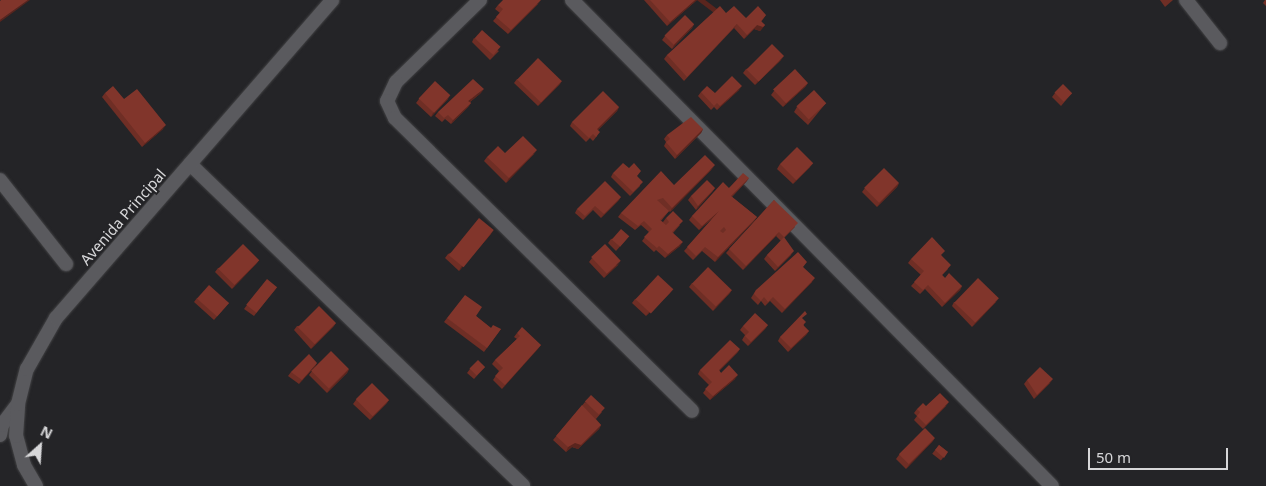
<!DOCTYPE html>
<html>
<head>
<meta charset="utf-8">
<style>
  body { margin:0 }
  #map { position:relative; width:1266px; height:486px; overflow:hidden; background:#242427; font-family:"Noto Sans",sans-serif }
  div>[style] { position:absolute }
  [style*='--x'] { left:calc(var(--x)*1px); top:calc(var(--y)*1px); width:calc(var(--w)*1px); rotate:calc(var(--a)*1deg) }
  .roads { filter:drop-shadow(0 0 1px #424244) drop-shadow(0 0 1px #424244) }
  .minor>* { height:14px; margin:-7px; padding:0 7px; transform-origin:7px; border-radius:7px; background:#5a5a5e }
  .tertiary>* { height:14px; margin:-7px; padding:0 7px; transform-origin:7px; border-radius:7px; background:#5a5a5e }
  .wall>* { inset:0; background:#6f2e25; transform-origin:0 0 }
  .shaded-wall>* { inset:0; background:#5a251e; transform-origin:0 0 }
  .building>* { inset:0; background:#81352b; transform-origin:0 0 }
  span { translate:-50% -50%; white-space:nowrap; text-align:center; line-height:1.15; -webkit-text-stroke:4px #242427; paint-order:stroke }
  .street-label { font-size:15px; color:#d7d7d9 }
  .north { position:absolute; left:15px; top:421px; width:50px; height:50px; -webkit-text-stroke:4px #242427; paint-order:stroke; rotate:26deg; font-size:14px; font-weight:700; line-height:20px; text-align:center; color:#d7d7d9 }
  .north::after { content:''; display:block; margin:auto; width:18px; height:22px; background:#d7d7d9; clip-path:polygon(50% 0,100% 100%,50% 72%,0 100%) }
  .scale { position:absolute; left:1088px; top:448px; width:140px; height:22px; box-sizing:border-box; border:2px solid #d7d7d9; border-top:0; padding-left:6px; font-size:15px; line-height:18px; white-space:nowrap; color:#d7d7d9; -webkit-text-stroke:4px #242427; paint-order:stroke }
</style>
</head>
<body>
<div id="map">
  <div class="roads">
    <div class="minor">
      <i style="--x:480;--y:0;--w:117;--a:135.7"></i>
      <i style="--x:396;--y:82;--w:21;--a:115"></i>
      <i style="--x:387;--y:101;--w:19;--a:65"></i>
      <i style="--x:395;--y:118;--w:417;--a:44.6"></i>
      <i style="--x:572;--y:0;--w:683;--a:45.36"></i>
      <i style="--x:1186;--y:0;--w:55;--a:51.7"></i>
      <i style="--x:190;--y:164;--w:463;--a:44"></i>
      <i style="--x:0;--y:180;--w:107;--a:51.8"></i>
      <i style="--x:0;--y:435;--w:10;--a:-79"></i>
      <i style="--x:2;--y:425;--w:26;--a:-53"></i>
    </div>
    <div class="tertiary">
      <i style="--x:36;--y:486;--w:24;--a:-120"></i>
      <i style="--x:24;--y:465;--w:30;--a:-105"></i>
      <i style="--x:16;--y:436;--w:32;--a:-86"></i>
      <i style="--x:18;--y:404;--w:36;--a:-76"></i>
      <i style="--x:27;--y:369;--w:59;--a:-60.4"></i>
      <i style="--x:56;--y:318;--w:421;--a:-49"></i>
    </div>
  </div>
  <div class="wall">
    <i style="clip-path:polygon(644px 0,697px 0,667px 26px)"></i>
    <i style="clip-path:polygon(1160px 0,1173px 0,1165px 7px)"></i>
    <i style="clip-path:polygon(1265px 0,1266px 0,1266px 6px,1263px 3px)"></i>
    <i style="clip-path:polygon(538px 4px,508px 34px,493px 21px,500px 13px,495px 9px,498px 5px)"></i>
    <i style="clip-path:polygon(726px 13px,746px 18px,766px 15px,761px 22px,765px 25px,760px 31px,754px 29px,744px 39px,734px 28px,684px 81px,664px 59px,667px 55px)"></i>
    <i style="clip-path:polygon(694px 24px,692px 28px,672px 49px,662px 40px,665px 36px)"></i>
    <i style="clip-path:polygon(474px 38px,499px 51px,490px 60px,472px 42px)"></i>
    <i style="clip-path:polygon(781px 60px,755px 85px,743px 73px,746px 69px)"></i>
    <i style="clip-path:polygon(517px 79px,562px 81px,559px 85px,538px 106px,514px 83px)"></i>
    <i style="clip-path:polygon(808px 83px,805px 87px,783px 107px,771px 95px,774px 91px)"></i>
    <i style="clip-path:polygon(739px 90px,717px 110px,714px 107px,711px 110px,698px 96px,701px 92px,715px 93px)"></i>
    <i style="clip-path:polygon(105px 93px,124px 99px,163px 129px,142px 147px,102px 97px)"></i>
    <i style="clip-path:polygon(481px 93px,470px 102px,471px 103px,468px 107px,451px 124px,445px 119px,442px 122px,435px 116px,438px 112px)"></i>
    <i style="clip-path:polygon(1055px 93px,1072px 93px,1061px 106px,1052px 97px)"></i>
    <i style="clip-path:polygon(419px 99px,448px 99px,431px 117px,416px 103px)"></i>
    <i style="clip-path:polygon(826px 103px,808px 125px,794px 112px,797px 107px)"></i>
    <i style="clip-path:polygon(619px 107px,617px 111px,598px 130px,597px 136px,593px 141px,590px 138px,586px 142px,570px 126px,572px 122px)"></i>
    <i style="clip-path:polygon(703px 129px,701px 133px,675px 159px,664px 146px,666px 142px,664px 139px,667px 135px)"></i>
    <i style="clip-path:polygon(505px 153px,534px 154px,506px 183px,484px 161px,487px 157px)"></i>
    <i style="clip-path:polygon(780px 164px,810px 167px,793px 184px,777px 169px)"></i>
    <i style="clip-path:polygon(712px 169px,670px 212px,660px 202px,669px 211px,661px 221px,663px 222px,666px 218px,680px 225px,673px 233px,680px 246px,665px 258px,656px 250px,654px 252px,642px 241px,649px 232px,641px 225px,635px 230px,618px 217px,621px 213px)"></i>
    <i style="clip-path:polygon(613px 173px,637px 176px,640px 186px,630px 196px,611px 177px)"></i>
    <i style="clip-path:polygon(749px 178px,746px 182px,732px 197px,757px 217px,754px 221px,715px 262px,702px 251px,693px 260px,684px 251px,713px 218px,699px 230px,689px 220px,692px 216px,729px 188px)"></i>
    <i style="clip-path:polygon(899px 183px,897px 187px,877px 207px,862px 192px,865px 188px)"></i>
    <i style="clip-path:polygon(715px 188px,712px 192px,696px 210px,688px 200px,691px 196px)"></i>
    <i style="clip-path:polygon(621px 197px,618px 201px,601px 218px,593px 210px,583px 220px,575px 213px,577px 209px)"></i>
    <i style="clip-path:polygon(774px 200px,795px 227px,784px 238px,791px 255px,775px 271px,764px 259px,767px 255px,781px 241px,776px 236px,743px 270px,726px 253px)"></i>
    <i style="clip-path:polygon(491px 234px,459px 271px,445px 258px,448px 254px)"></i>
    <i style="clip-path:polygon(629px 236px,616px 251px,608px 243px,611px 239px)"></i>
    <i style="clip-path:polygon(941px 255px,948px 269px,942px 275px,945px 278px,962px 286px,960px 290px,942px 307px,925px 289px,920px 294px,911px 286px,921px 275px,908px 263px,911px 259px)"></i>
    <i style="clip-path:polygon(592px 258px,618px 265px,604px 278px,589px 262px)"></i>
    <i style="clip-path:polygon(259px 260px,256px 264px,232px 289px,215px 272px,218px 268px)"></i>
    <i style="clip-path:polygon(803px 267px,812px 282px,782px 313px,770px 301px,765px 306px,761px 301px,758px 305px,751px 298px,756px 290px)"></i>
    <i style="clip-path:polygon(692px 283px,732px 290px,729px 294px,713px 311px,689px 287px)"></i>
    <i style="clip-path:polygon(277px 287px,254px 316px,244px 309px,247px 305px)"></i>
    <i style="clip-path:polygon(670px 293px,646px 316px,632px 303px,635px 299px)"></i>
    <i style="clip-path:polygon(197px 298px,229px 303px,214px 320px,194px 302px)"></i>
    <i style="clip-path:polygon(954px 302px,996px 302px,972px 327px,952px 306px)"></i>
    <i style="clip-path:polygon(476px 316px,491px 328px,501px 329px,484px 352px,444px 322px,447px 318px)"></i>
    <i style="clip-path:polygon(803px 319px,804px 326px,809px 331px,806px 335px,788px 352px,778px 341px,780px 337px)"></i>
    <i style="clip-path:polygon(336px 323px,333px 327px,311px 349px,294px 330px,297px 326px)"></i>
    <i style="clip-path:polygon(768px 325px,765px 329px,748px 346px,742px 340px,745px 335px,740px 330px,743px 326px)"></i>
    <i style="clip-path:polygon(517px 333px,541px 345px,502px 389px,493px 380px,499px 371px,492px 364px,495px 360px,517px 339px,514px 337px)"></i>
    <i style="clip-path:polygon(740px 349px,737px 353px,719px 371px,721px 373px,735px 379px,710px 400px,703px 393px,709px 385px,698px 374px,700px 370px)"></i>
    <i style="clip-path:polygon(317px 363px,299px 384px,288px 376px,291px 372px)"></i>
    <i style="clip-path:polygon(485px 367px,474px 379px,467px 373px,470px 369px)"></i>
    <i style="clip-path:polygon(349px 369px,347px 373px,327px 393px,309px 375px,312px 371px)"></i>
    <i style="clip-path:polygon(1027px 380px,1050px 383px,1034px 399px,1024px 384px)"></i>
    <i style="clip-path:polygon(356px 400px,389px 400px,386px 404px,370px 420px,353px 404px)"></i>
    <i style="clip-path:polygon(585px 402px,602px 412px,596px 419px,601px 425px,599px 429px,578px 449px,572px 447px,566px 452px,553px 440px)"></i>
    <i style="clip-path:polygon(926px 406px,946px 406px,923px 429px,914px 420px,917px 416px,914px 413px,917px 409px)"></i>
    <i style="clip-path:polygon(935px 438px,932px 442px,906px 469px,896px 459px,899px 455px)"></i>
    <i style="left:939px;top:445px;width:11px;height:11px;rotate:38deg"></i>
  </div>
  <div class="shaded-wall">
    <i style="clip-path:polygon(28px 0,30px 0,0 22px,0 20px)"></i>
    <i style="clip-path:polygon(541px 0,538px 4px,508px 34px,511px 30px)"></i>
    <i style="clip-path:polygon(695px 0,697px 0,667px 26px,670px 22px)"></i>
    <i style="clip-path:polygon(694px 24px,692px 28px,672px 49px,674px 45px)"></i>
    <i style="left:737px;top:24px;width:5px;height:73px;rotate:127deg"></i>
    <i style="clip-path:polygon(757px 25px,765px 25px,760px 31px,754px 29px,744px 39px,747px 35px)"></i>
    <i style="clip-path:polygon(784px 56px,781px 60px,755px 85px,758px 81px)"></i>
    <i style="clip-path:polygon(562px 81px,559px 85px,538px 106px,541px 102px)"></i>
    <i style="clip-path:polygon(808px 83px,805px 87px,783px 107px,786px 103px)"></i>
    <i style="clip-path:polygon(742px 86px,739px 90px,717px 110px,720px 106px)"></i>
    <i style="clip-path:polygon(484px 89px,481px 93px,466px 105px,468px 101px)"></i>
    <i style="clip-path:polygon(450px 95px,448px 99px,431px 117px,433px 113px)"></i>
    <i style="clip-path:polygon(471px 103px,468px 107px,451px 124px,453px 120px)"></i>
    <i style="clip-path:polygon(619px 107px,617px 111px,595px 133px,597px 129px)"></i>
    <i style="clip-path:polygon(166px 125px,163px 129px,142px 147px,145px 143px)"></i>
    <i style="clip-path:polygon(703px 129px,701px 133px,675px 159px,677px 155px)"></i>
    <i style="clip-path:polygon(537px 150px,534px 154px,506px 183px,509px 178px)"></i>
    <i style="clip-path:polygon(813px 163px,810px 167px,793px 184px,796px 180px)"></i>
    <i style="clip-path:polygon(715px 165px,712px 169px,670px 212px,672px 208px)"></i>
    <i style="clip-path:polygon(749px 178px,746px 182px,728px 200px,731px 196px)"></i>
    <i style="clip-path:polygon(899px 183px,897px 187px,877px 207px,880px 203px)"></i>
    <i style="clip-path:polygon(715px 188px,712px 192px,696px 210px,698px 206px)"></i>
    <i style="clip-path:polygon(621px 197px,618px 201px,601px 218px,604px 214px)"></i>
    <i style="clip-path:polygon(719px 211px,716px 215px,699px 230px,702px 226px)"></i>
    <i style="clip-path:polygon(757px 217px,754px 221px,715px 262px,718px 257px)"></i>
    <i style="clip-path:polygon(494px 230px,491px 234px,459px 271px,461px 267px)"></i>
    <i style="clip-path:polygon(779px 232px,776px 236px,743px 270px,746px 266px)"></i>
    <i style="clip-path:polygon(683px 242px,680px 246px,665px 258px,668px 254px)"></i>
    <i style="clip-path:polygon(794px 251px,791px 255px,775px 271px,778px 267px)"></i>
    <i style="clip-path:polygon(259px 260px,256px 264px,232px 289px,235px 285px)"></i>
    <i style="clip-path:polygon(621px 261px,618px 265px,604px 278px,607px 274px)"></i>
    <i style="clip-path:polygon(815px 278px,812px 282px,782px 313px,785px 309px)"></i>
    <i style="clip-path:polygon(962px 286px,960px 290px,942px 307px,945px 303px)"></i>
    <i style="clip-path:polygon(673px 289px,670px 293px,646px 316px,649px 312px)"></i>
    <i style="clip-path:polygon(732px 290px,729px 294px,713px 311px,716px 307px)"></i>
    <i style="clip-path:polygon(999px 298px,996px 302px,972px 327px,975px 323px)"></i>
    <i style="clip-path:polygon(336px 323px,333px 327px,311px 349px,314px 345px)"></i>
    <i style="clip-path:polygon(768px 325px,765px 329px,748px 346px,751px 342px)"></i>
    <i style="clip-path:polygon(809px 331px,806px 335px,788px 352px,791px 348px)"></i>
    <i style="clip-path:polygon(541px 345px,538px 349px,502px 389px,505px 385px)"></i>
    <i style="clip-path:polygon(740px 349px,737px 353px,716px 374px,719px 370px)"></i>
    <i style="clip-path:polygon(317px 363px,315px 367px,299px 384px,302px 380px)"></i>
    <i style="clip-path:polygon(349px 369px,347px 373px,327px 393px,330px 389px)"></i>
    <i style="clip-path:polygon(738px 375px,735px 379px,710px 400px,713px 396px)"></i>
    <i style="clip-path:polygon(1053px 379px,1050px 383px,1034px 399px,1037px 395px)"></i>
    <i style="clip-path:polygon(389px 400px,386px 404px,370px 420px,373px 416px)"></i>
    <i style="clip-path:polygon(949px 402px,946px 406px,923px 429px,926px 425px)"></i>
    <i style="clip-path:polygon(601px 425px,599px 429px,578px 449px,572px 447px,566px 452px,568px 447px)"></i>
    <i style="clip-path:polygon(935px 438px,932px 442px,906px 469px,909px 465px)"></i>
  </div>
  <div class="building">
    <i style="clip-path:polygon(1px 0,28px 0,0 20px,0 1px)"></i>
    <i style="clip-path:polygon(503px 0,541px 0,511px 30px,496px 17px,503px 9px,498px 5px)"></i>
    <i style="clip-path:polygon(650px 0,695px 0,670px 22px)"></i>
    <i style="clip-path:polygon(720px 6px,726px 13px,734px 6px,746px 18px,758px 6px,766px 15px,761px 21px,765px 25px,763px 27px,757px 25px,747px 35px,737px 24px,687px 77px,667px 55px)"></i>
    <i style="left:685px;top:15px;width:13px;height:29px;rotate:45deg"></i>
    <i style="left:482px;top:30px;width:25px;height:11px;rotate:42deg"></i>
    <i style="left:772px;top:44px;width:17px;height:36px;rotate:45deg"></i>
    <i style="left:538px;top:58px;width:33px;height:30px;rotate:44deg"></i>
    <i style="left:795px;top:69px;width:19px;height:30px;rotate:47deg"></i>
    <i style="clip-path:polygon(732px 76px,742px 86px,720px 106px,717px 103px,714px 106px,701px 92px,707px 86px,715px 93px)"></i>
    <i style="clip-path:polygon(473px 79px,484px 89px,468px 101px,471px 103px,453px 120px,448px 115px,444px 118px,438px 112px)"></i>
    <i style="left:435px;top:81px;width:21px;height:24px;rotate:43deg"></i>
    <i style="left:1063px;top:84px;width:13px;height:12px;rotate:45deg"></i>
    <i style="clip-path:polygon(113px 86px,124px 99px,137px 89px,166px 125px,145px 143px,105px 93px)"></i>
    <i style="left:814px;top:90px;width:18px;height:24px;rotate:47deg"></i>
    <i style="clip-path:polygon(603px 91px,619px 107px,597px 129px,600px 132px,596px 137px,593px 134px,589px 138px,572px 122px)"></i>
    <i style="clip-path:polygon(691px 117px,703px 129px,677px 155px,666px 142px,670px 139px,667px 135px)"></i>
    <i style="clip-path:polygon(523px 136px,537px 150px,509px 178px,487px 157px,498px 146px,505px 153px)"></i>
    <i style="left:797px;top:147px;width:23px;height:24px;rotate:45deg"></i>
    <i style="clip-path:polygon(705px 155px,715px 165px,672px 208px,663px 198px,657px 200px,669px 211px,660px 220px,666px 225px,669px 222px,666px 218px,673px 211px,683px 221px,672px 232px,683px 242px,668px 254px,659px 246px,657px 248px,644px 237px,652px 229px,644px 221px,638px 226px,621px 213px,661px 171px,674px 185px)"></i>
    <i style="clip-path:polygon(623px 163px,629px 168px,634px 163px,641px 171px,637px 176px,643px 182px,633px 192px,613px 173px)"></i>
    <i style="left:884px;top:168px;width:21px;height:28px;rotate:45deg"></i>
    <i style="clip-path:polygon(evenodd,743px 173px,749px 178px,731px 196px,757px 217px,718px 257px,705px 247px,696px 256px,687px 247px,719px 211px,702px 226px,692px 216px,723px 182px,729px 188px,743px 173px,724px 227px,726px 230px,723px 233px,720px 231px,724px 227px)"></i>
    <i style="clip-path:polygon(707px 180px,715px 188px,698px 206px,691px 196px)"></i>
    <i style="clip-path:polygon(605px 181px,621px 197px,604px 214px,595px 206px,585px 216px,577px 209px)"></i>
    <i style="clip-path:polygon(774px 200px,798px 223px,784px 237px,779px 232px,746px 266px,729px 249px)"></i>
    <i style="left:479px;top:218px;width:19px;height:48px;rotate:39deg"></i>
    <i style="left:621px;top:229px;width:11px;height:14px;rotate:41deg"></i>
    <i style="clip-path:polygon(784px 237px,794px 251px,778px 267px,767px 255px)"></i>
    <i style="clip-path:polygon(932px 237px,945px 251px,941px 255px,951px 265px,942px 275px,945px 278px,949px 273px,962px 286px,945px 303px,928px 285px,923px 290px,914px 282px,924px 271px,911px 259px)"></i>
    <i style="left:243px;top:244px;width:23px;height:35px;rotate:45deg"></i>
    <i style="left:605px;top:244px;width:23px;height:19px;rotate:47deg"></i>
    <i style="clip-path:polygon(798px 252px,807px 262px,803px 267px,815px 278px,785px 309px,773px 297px,768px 302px,764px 297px,761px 301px,754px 294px,756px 290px)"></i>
    <i style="left:708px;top:267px;width:33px;height:23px;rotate:44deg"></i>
    <i style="left:658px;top:275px;width:21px;height:33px;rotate:43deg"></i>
    <i style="left:978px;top:278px;width:29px;height:34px;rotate:44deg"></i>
    <i style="left:267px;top:279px;width:13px;height:33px;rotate:39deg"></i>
    <i style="left:209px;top:285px;width:27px;height:18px;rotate:42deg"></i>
    <i style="clip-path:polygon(465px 295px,482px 307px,476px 316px,491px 328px,493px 325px,501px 329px,487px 348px,447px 318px)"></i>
    <i style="left:319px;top:306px;width:24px;height:30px;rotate:45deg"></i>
    <i style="clip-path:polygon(805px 311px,807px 314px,802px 318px,806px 322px,803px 325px,809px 331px,791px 348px,780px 337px)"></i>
    <i style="clip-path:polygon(755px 313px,768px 325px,751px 342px,745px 336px,749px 332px,743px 326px)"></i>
    <i style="clip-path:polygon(522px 327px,541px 345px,505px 385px,495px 376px,503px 368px,495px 360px,520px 336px,517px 333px)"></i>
    <i style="clip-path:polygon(730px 340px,740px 349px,719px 370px,721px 373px,729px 365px,738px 375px,713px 396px,705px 389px,712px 382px,700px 370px)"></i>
    <i style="left:331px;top:351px;width:25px;height:28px;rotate:45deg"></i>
    <i style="clip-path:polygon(309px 354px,317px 363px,302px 380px,291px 372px)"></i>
    <i style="left:478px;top:360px;width:10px;height:12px;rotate:45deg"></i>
    <i style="clip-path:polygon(1040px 367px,1053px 379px,1037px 395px,1027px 380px)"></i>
    <i style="left:372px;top:383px;width:24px;height:23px;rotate:45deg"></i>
    <i style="clip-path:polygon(940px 393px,949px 402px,926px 425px,917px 416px,920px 412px,917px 409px,923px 403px,926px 406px)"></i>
    <i style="left:591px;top:395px;width:19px;height:9px;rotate:43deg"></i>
    <i style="clip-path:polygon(582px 405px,601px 425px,581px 445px,575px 443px,568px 447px,556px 436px)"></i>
    <i style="left:925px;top:428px;width:14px;height:37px;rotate:45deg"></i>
    <i style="clip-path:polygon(939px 445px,948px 452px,944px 458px,935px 450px)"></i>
  </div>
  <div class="street-label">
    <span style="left:123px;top:217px;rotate:-49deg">Avenida Principal</span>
  </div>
  <div class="north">N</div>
  <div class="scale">50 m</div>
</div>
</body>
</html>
